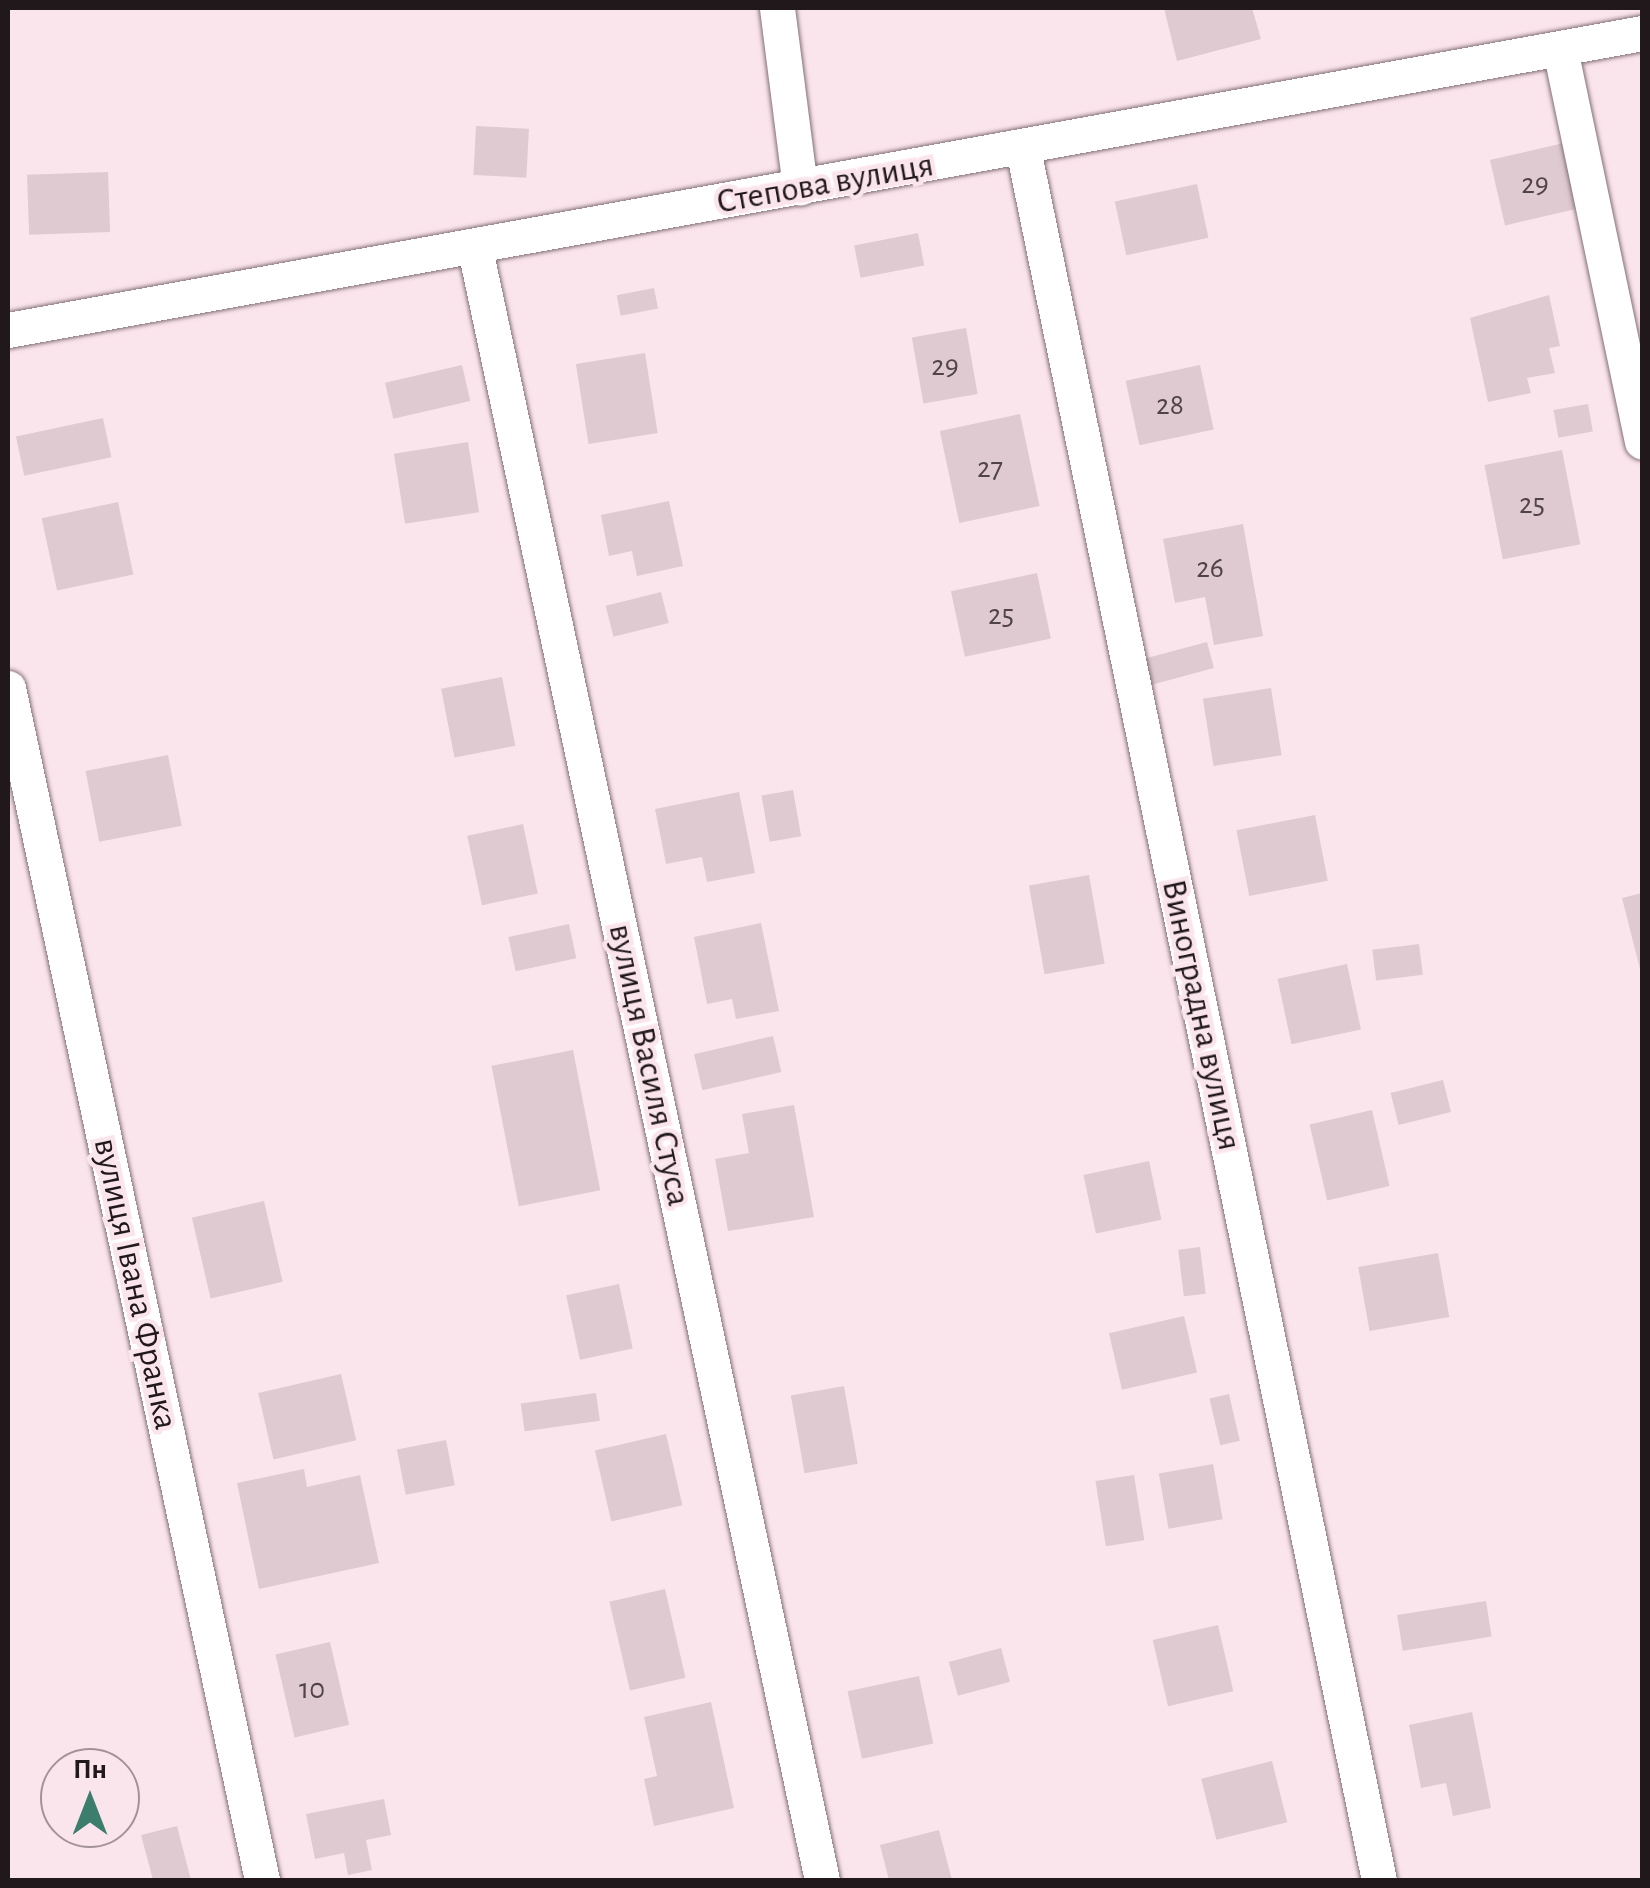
<!DOCTYPE html>
<html>
<head>
<meta charset="utf-8">
<style>
  body { margin:0 }
  #map { position:relative; width:1650px; height:1888px; overflow:hidden; background:#fbe5ec; font-family:"Alegreya Sans",sans-serif }
  div>[style] { position:absolute }
  [style*='--x'] { left:calc(var(--x)*1px); top:calc(var(--y)*1px); width:calc(var(--w)*1px); rotate:calc(var(--a)*1deg) }
  .building>* { inset:0; background:#dfcad1; transform-origin:0 0 }
  .roads { filter:drop-shadow(0 0 2px #837076) drop-shadow(0 0 2px #837076) }
  .minor>* { height:35px; margin:-17.5px; padding:0 17.5px; transform-origin:17.5px; border-radius:17.5px; background:#fff }
  span { translate:-50% -50%; white-space:nowrap; text-align:center; line-height:1.15; -webkit-text-stroke:9px #fbe5ec; paint-order:stroke }
  .number-label { font-size:30px; color:#504448 }
  .number-label span { -webkit-text-stroke-width:0 }
  .street-label { font-size:35px; color:#20181b }
  .frame { position:absolute; inset:0; border:10px solid #20181b; pointer-events:none }
  .north { position:absolute; left:40px; top:1748px; width:100px; height:100px; box-sizing:border-box; background:#fbe5ec; border:2px solid #a39398; border-radius:50%; rotate:0deg; font-size:28px; font-weight:700; line-height:40px; text-align:center; color:#20181b }
  .north::after { content:''; display:block; margin:auto; width:35px; height:45px; background:#3c7d6d; clip-path:polygon(50% 0,100% 100%,50% 72%,0 100%) }
</style>
</head>
<body>
<div id="map">
  <div class="building">
    <i style="clip-path:polygon(1164px 8px,1252px 8px,1261px 39px,1177px 61px)"></i>
    <i style="left:476px;top:126px;width:53px;height:49px;rotate:3deg"></i>
    <i style="left:1564px;top:143px;width:67px;height:76px;rotate:77deg"></i>
    <i style="left:108px;top:172px;width:60px;height:81px;rotate:88deg"></i>
    <i style="left:1197px;top:184px;width:55px;height:84px;rotate:78deg"></i>
    <i style="left:918px;top:233px;width:33px;height:65px;rotate:79deg"></i>
    <i style="left:654px;top:288px;width:21px;height:38px;rotate:79deg"></i>
    <i style="clip-path:polygon(1549px 295px,1560px 346px,1549px 348px,1555px 373px,1527px 378px,1531px 393px,1488px 402px,1470px 318px)"></i>
    <i style="left:966px;top:328px;width:67px;height:55px;rotate:80deg"></i>
    <i style="left:645px;top:353px;width:81px;height:70px;rotate:81deg"></i>
    <i style="left:462px;top:365px;width:37px;height:79px;rotate:77deg"></i>
    <i style="left:1200px;top:365px;width:66px;height:76px;rotate:78deg"></i>
    <i style="left:1588px;top:404px;width:28px;height:35px;rotate:80deg"></i>
    <i style="left:1020px;top:414px;width:94px;height:82px;rotate:78deg"></i>
    <i style="left:103px;top:418px;width:40px;height:89px;rotate:78deg"></i>
    <i style="left:468px;top:442px;width:71px;height:75px;rotate:81deg"></i>
    <i style="left:1562px;top:450px;width:96px;height:79px;rotate:79deg"></i>
    <i style="clip-path:polygon(669px 501px,683px 566px,637px 576px,632px 551px,609px 556px,601px 515px)"></i>
    <i style="left:118px;top:502px;width:74px;height:78px;rotate:78deg"></i>
    <i style="clip-path:polygon(1243px 524px,1263px 636px,1214px 645px,1205px 597px,1175px 603px,1163px 539px)"></i>
    <i style="left:1037px;top:573px;width:67px;height:88px;rotate:78deg"></i>
    <i style="left:661px;top:592px;width:32px;height:57px;rotate:76deg"></i>
    <i style="left:1207px;top:642px;width:27px;height:70px;rotate:75deg"></i>
    <i style="left:502px;top:677px;width:70px;height:62px;rotate:79deg"></i>
    <i style="left:1271px;top:688px;width:68px;height:69px;rotate:81deg"></i>
    <i style="left:168px;top:755px;width:72px;height:84px;rotate:79deg"></i>
    <i style="left:793px;top:790px;width:47px;height:32px;rotate:80deg"></i>
    <i style="clip-path:polygon(739px 792px,755px 873px,707px 882px,702px 857px,666px 864px,655px 809px)"></i>
    <i style="left:1315px;top:815px;width:67px;height:80px;rotate:79deg"></i>
    <i style="left:523px;top:824px;width:71px;height:57px;rotate:78deg"></i>
    <i style="left:1089px;top:875px;width:90px;height:61px;rotate:80deg"></i>
    <i style="clip-path:polygon(1642px 893px,1642px 973px,1641px 973px,1622px 898px)"></i>
    <i style="clip-path:polygon(761px 923px,779px 1011px,736px 1019px,732px 999px,707px 1004px,694px 937px)"></i>
    <i style="left:569px;top:924px;width:35px;height:62px;rotate:78deg"></i>
    <i style="left:1419px;top:944px;width:31px;height:47px;rotate:83deg"></i>
    <i style="left:1347px;top:964px;width:67px;height:71px;rotate:78deg"></i>
    <i style="left:773px;top:1036px;width:37px;height:81px;rotate:77deg"></i>
    <i style="left:573px;top:1050px;width:143px;height:83px;rotate:79deg"></i>
    <i style="left:1443px;top:1080px;width:33px;height:54px;rotate:76deg"></i>
    <i style="clip-path:polygon(794px 1105px,814px 1217px,728px 1231px,715px 1159px,749px 1153px,742px 1114px)"></i>
    <i style="left:1372px;top:1110px;width:78px;height:64px;rotate:77deg"></i>
    <i style="left:1149px;top:1161px;width:60px;height:67px;rotate:78deg"></i>
    <i style="left:264px;top:1201px;width:83px;height:74px;rotate:77deg"></i>
    <i style="left:1200px;top:1247px;width:47px;height:22px;rotate:83deg"></i>
    <i style="left:1438px;top:1253px;width:65px;height:81px;rotate:80deg"></i>
    <i style="left:619px;top:1284px;width:66px;height:54px;rotate:78deg"></i>
    <i style="left:1184px;top:1316px;width:58px;height:77px;rotate:77deg"></i>
    <i style="left:341px;top:1374px;width:68px;height:85px;rotate:77deg"></i>
    <i style="left:844px;top:1386px;width:79px;height:54px;rotate:80deg"></i>
    <i style="left:596px;top:1393px;width:28px;height:76px;rotate:82deg"></i>
    <i style="left:1229px;top:1394px;width:48px;height:20px;rotate:77deg"></i>
    <i style="left:666px;top:1434px;width:73px;height:73px;rotate:77deg"></i>
    <i style="left:446px;top:1440px;width:46px;height:50px;rotate:79deg"></i>
    <i style="left:1213px;top:1464px;width:56px;height:55px;rotate:80deg"></i>
    <i style="clip-path:polygon(304px 1469px,307px 1487px,360px 1475px,379px 1563px,259px 1589px,237px 1483px)"></i>
    <i style="left:1134px;top:1475px;width:66px;height:39px;rotate:81deg"></i>
    <i style="left:665px;top:1589px;width:91px;height:57px;rotate:77deg"></i>
    <i style="left:1486px;top:1601px;width:36px;height:90px;rotate:81deg"></i>
    <i style="left:1218px;top:1625px;width:68px;height:67px;rotate:77deg"></i>
    <i style="left:330px;top:1642px;width:85px;height:56px;rotate:77deg"></i>
    <i style="left:1001px;top:1648px;width:35px;height:54px;rotate:75deg"></i>
    <i style="left:919px;top:1676px;width:69px;height:73px;rotate:78deg"></i>
    <i style="clip-path:polygon(711px 1702px,734px 1808px,654px 1826px,644px 1779px,657px 1776px,644px 1717px)"></i>
    <i style="clip-path:polygon(1472px 1712px,1491px 1808px,1453px 1816px,1446px 1783px,1421px 1788px,1409px 1725px)"></i>
    <i style="left:1272px;top:1761px;width:63px;height:73px;rotate:76deg"></i>
    <i style="clip-path:polygon(384px 1799px,391px 1835px,366px 1840px,372px 1870px,348px 1875px,344px 1853px,315px 1859px,306px 1814px)"></i>
    <i style="clip-path:polygon(177px 1826px,191px 1880px,153px 1880px,141px 1835px)"></i>
    <i style="clip-path:polygon(939px 1830px,952px 1880px,889px 1880px,880px 1845px)"></i>
  </div>
  <div class="roads">
    <div class="minor">
      <i style="--x:777;--y:8;--w:181;--a:82.7"></i>
      <i style="--x:1560;--y:49;--w:401;--a:78.2"></i>
      <i style="--x:1023;--y:149;--w:1767;--a:78.38"></i>
      <i style="--x:475;--y:249;--w:1668;--a:77.99"></i>
      <i style="--x:8;--y:330;--w:1661;--a:-10.3"></i>
      <i style="--x:8;--y:688;--w:1219;--a:77.97"></i>
    </div>
  </div>
  <div class="number-label">
    <span style="left:1535px;top:184px">29</span>
    <span style="left:945px;top:366px">29</span>
    <span style="left:1170px;top:405px">28</span>
    <span style="left:990px;top:468px">27</span>
    <span style="left:1532px;top:504px">25</span>
    <span style="left:1210px;top:568px">26</span>
    <span style="left:1001px;top:615px">25</span>
    <span style="left:312px;top:1689px">10</span>
  </div>
  <div class="street-label">
    <span style="left:825px;top:184px;rotate:-10deg">Степова вулиця</span>
    <span style="left:1201px;top:1015px;rotate:78deg">Виноградна вулиця</span>
    <span style="left:649px;top:1065px;rotate:78deg">вулиця Василя Стуса</span>
    <span style="left:135px;top:1284px;rotate:78deg">вулиця Івана Франка</span>
  </div>
  <div class="frame"></div>
  <div class="north">Пн</div>
</div>
</body>
</html>
